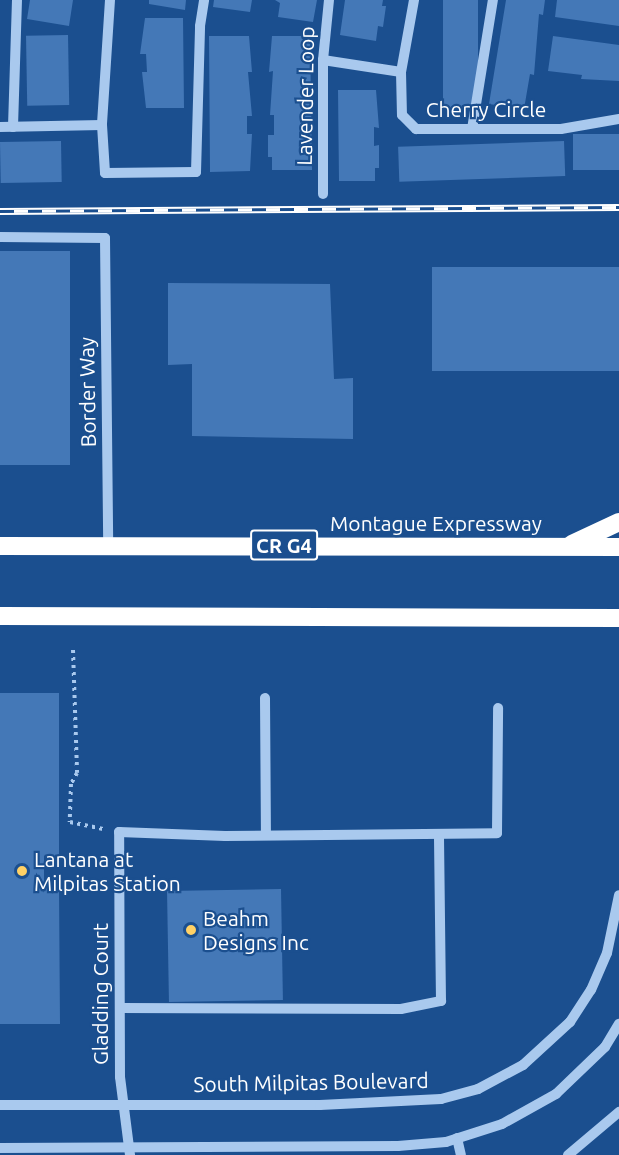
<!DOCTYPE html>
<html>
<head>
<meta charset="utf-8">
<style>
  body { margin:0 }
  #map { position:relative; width:619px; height:1155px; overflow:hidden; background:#1b4f8f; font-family:Ubuntu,sans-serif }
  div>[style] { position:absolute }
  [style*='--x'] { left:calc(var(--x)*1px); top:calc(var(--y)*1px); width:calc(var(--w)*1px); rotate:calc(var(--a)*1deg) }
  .building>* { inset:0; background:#4478b7; transform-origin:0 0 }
  .path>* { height:4px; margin-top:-2px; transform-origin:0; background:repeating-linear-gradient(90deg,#a9c9ee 0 3px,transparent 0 7.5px) }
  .minor>* { height:10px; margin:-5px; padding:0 5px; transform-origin:5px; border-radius:5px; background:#a9c9ee }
  .highway>* { height:18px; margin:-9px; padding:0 9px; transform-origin:9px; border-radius:9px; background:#fff }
  .rail>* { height:7px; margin-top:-3.5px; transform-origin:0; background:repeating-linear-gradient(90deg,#1b4f8f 0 14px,#fff 0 28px); box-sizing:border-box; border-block:2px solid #fff }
  .dots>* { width:16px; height:16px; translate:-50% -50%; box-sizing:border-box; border:3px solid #1b4f8f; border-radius:50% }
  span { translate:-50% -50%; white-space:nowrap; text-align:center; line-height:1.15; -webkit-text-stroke:4.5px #1b4f8f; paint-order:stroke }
  .shield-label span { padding:2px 4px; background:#1b4f8f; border:2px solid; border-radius:4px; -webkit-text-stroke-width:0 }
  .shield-label { font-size:20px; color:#fff; font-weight:700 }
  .street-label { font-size:21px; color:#fff }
  .poi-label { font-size:21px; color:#fff }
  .left { translate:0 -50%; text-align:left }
</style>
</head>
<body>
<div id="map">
  <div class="building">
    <i style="clip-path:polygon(30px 0,73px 0,69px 26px,27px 19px)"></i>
    <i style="clip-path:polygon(149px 0,186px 0,185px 10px,149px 4px)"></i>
    <i style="clip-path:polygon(214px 0,252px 0,250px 12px,213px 7px)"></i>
    <i style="clip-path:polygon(275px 0,317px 0,313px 22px,278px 17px,280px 3px)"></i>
    <i style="clip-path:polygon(345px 0,383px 0,382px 6px,386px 6px,383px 27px,378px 26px,376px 41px,340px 35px)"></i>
    <i style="left:443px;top:0;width:35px;height:109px"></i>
    <i style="clip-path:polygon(506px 0,545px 0,543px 15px,539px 14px,534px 75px,530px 74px,524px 109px,489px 104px)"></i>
    <i style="clip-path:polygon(557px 0,619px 0,619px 26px,555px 17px)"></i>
    <i style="clip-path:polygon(145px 18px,183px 18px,184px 108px,146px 108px,142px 72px,147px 72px,146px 54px,140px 54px)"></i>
    <i style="left:68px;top:35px;width:70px;height:42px;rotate:89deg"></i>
    <i style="clip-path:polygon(209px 36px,249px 36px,252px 72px,248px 72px,252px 116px,247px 116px,247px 134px,252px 134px,250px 171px,210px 172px)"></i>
    <i style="clip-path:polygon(272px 36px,310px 36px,312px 170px,272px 170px,272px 157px,268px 157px,268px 135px,274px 135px,274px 115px,270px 115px,273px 71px,269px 72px)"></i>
    <i style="clip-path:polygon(553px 36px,619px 45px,619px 81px,581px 79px,582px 75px,548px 71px)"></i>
    <i style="clip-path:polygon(338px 90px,376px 90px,379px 128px,374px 127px,374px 146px,379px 145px,379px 168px,375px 168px,375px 181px,339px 181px)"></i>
    <i style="left:619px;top:134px;width:36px;height:46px;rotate:90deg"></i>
    <i style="left:61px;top:141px;width:41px;height:61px;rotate:89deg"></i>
    <i style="left:564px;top:141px;width:35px;height:166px;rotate:88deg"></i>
    <i style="left:0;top:251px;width:70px;height:214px"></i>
    <i style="left:432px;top:267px;width:187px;height:104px"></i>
    <i style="clip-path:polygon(168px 283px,330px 284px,334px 379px,353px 378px,353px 439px,192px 436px,192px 364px,168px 365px)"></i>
    <i style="clip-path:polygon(0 693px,59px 693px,59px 856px,44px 856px,44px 888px,59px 887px,60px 1024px,0 1024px)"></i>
    <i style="left:281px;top:889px;width:111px;height:114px;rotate:89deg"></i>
  </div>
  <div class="path">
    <i style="--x:73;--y:650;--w:123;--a:88.1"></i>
    <i style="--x:77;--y:773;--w:13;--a:119"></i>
    <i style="--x:71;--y:784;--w:38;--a:92"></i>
    <i style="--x:70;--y:822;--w:35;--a:12"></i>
  </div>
  <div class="minor">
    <i style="--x:110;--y:0;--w:125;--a:93.7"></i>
    <i style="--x:102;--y:125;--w:48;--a:86.4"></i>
    <i style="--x:105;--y:173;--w:91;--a:-0.6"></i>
    <i style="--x:196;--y:172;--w:146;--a:-88.4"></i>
    <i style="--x:200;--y:26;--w:26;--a:-81"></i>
    <i style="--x:414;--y:0;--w:73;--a:100.2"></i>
    <i style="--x:401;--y:72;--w:43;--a:88.7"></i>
    <i style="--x:402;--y:115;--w:20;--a:45"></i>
    <i style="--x:416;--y:129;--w:145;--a:0"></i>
    <i style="--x:561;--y:129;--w:59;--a:-9.8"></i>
    <i style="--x:323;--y:60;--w:79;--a:8.7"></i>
    <i style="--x:0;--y:127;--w:102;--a:-1.1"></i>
    <i style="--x:13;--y:127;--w:127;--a:-88.2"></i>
    <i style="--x:472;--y:129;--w:131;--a:-80.8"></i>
    <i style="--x:323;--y:194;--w:134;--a:-90"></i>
    <i style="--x:323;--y:60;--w:60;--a:-84.3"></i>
    <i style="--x:0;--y:237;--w:105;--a:0.5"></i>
    <i style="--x:105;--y:238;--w:308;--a:89.4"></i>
    <i style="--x:265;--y:698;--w:137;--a:89.6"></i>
    <i style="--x:120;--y:1008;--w:281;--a:0.2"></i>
    <i style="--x:401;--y:1009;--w:41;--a:-11.3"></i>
    <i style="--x:441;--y:1001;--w:167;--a:-90.7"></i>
    <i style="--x:0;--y:1105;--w:320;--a:0"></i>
    <i style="--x:320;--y:1105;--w:121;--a:-2.8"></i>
    <i style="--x:441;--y:1099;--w:38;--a:-15"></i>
    <i style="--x:478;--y:1089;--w:51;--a:-28.1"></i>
    <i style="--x:523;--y:1065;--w:64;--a:-42.5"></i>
    <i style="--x:570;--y:1022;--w:38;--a:-57"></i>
    <i style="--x:591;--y:990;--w:40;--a:-66.6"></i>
    <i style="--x:607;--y:953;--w:59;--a:-78.3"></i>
    <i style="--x:457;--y:1138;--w:17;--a:77"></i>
    <i style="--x:0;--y:1148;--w:398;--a:-0.3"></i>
    <i style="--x:398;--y:1146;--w:48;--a:-4.8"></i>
    <i style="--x:446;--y:1142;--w:59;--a:-17.8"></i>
    <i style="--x:502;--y:1124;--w:62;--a:-29.1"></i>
    <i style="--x:556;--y:1094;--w:68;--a:-43.8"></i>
    <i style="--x:605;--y:1047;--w:27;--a:-59"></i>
    <i style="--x:130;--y:1155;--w:79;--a:-97.3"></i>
    <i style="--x:120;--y:1077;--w:245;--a:-90.2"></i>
    <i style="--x:119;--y:832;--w:106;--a:2.2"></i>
    <i style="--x:225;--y:836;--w:272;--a:-0.6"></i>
    <i style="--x:497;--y:833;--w:125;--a:-89.5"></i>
    <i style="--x:568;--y:1155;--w:67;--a:-40.1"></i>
  </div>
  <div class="highway">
    <i style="--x:572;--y:544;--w:52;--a:-25.1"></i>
    <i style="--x:0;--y:546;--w:619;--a:0.09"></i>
    <i style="--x:0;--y:616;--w:619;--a:0.19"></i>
  </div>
  <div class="rail">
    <i style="--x:0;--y:211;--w:619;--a:-0.37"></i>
  </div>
  <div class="dots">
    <i style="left:22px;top:871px;background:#ffd166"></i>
    <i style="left:191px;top:930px;background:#ffd166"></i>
  </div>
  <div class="shield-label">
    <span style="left:284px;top:545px">CR G4</span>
  </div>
  <div class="street-label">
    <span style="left:305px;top:96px;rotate:-89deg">Lavender Loop</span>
    <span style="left:486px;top:109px">Cherry Circle</span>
    <span style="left:87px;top:392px;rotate:-91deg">Border Way</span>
    <span style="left:436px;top:523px">Montague Expressway</span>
    <span style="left:100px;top:994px;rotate:-90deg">Gladding Court</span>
    <span style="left:311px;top:1082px;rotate:-1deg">South Milpitas Boulevard</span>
  </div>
  <div class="poi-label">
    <span class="left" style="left:34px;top:871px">Lantana at<br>Milpitas Station</span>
    <span class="left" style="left:203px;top:930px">Beahm<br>Designs Inc</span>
  </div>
</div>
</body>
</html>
